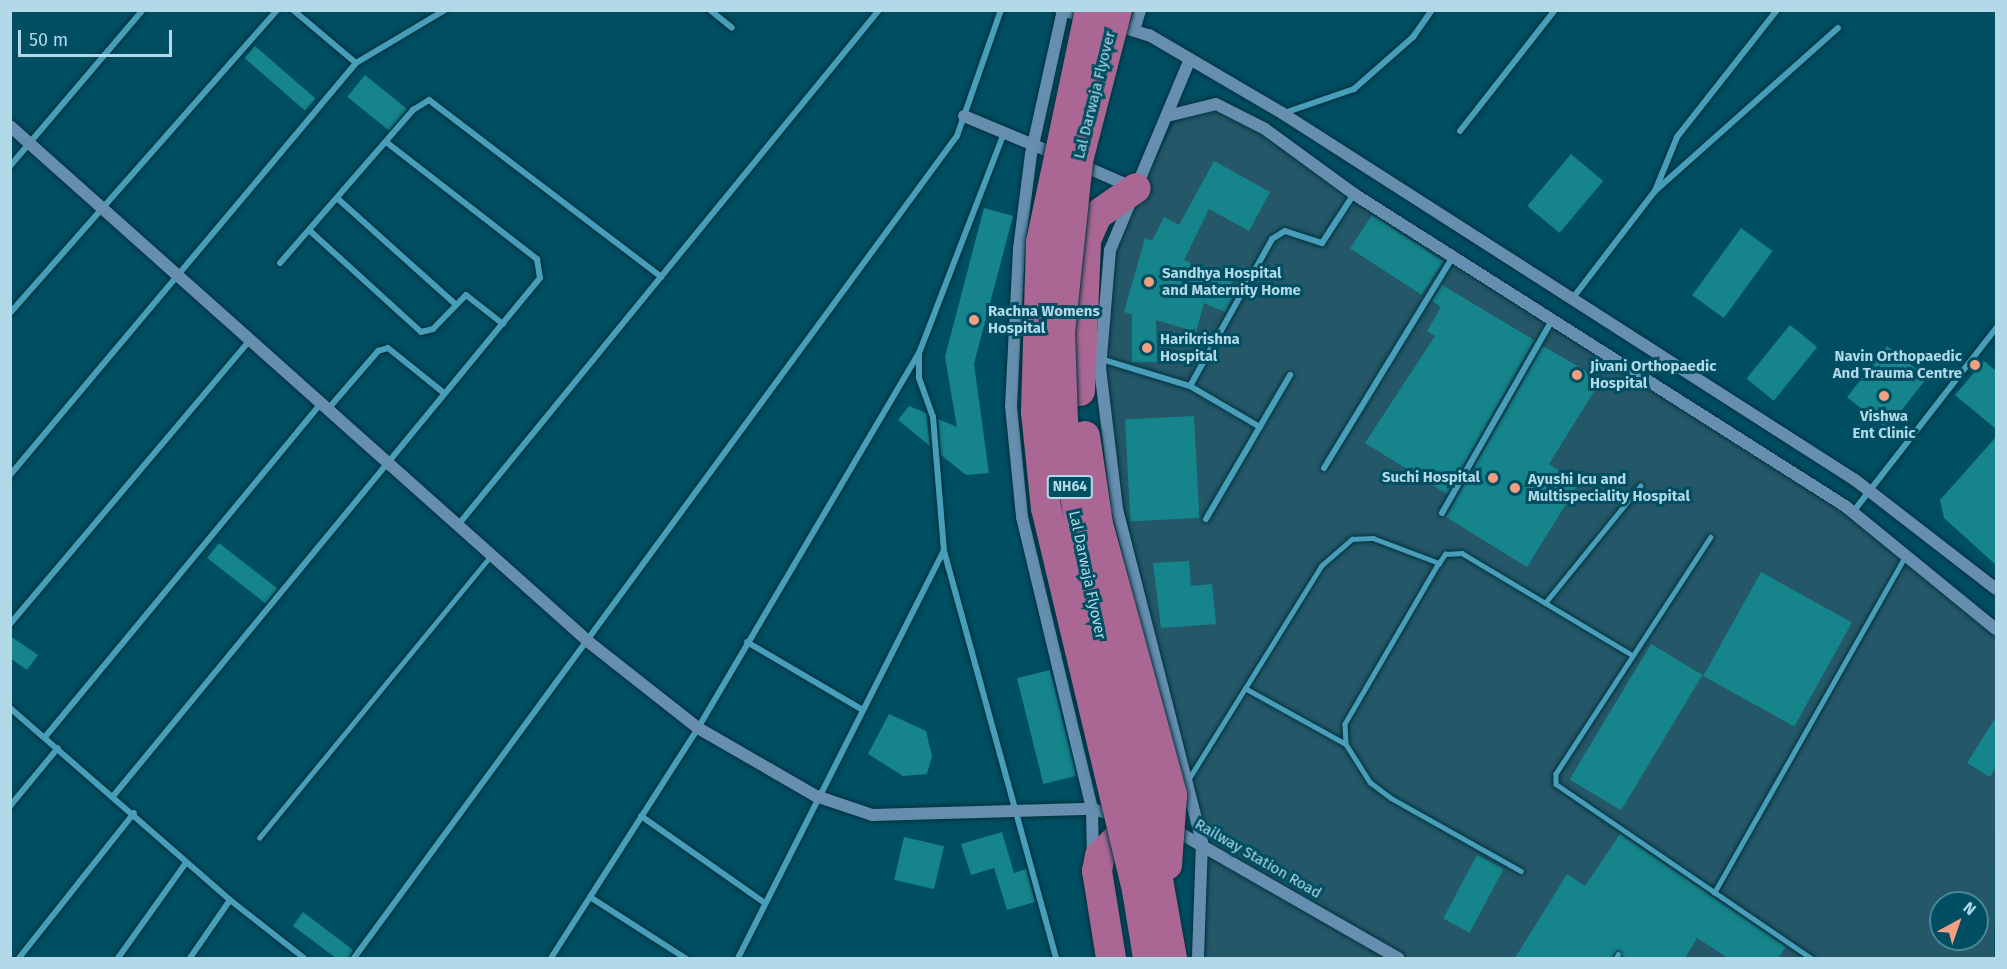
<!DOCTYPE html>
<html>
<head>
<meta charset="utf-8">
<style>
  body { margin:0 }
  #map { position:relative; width:2007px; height:969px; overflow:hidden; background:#004e62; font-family:"Fira Sans",sans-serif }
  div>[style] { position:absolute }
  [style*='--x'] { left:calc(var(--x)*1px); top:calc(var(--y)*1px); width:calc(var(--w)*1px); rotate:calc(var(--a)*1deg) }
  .built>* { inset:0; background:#245868 }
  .building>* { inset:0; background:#15858b; transform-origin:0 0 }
  .roads { filter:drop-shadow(0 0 2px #00323f) drop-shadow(0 0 2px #00323f) }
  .lane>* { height:4.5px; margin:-2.25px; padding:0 2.25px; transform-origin:2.25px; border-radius:2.25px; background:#489eb9 }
  .street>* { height:6px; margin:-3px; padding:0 3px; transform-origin:3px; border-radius:3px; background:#489eb9 }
  .secondary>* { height:12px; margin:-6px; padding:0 6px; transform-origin:6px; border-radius:6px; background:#668eae }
  .highway>* { height:30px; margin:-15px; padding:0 15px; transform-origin:15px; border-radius:15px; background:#ab6793 }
  .bridges { filter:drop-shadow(0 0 2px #00323f) drop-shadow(0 0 2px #00323f) }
  .highway-bridge>* { height:30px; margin:-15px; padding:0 15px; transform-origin:15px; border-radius:15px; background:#ab6793 }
  .dots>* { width:16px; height:16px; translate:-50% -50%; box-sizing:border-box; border:3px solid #004e62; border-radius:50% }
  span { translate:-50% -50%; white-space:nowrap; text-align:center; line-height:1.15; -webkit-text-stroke:6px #004e62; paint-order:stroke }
  .shield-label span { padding:2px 4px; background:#004e62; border:2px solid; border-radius:4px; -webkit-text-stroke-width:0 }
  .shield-label { font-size:14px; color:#b1d9e7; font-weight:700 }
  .street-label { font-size:15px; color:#b1d9e7 }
  .poi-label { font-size:15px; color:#b1d9e7; font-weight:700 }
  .left { translate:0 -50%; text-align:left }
  .right { translate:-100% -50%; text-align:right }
  .frame { position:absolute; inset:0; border:12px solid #b1d9e7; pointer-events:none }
  .north { position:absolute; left:1929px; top:891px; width:60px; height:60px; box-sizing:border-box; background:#004e62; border:2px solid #478697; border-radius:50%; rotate:40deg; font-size:16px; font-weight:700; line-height:24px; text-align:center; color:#b1d9e7 }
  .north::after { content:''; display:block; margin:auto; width:21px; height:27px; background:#f2a081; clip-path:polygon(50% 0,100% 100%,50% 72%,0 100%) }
  .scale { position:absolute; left:18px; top:30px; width:154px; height:27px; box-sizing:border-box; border:3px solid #b1d9e7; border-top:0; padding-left:8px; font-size:18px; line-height:21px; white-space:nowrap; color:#b1d9e7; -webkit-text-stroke:4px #004e62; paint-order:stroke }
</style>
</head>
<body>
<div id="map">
  <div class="built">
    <i style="clip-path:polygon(evenodd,1212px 106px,1235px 114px,1849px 513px,1996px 636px,1994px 958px,1205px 958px,1208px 854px,1123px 502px,1105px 369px,1116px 252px,1140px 191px,1177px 117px,1212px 106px,1941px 903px,1977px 903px,1977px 939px,1941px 939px,1941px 903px)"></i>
  </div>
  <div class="building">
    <i style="left:255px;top:46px;width:80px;height:16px;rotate:41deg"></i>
    <i style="left:365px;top:75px;width:54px;height:28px;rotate:39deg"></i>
    <i style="left:1571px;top:154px;width:42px;height:68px;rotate:40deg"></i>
    <i style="clip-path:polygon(1214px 161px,1270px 192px,1249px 231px,1209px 209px,1184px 260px,1238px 285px,1225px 312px,1204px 303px,1196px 332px,1156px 320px,1157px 362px,1132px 362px,1132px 314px,1124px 312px,1145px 238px,1152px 241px,1164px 217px,1179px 225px)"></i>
    <i style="clip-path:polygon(984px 208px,1013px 216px,974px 364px,989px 473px,966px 475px,941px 455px,938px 419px,957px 427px,945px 357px)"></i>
    <i style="left:1372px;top:215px;width:85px;height:40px;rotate:33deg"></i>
    <i style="left:1741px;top:228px;width:39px;height:83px;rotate:36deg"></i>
    <i style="clip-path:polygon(1442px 285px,1534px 340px,1447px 494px,1365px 443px,1435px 336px,1427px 331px,1441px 307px,1432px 301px)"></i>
    <i style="left:1790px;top:325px;width:35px;height:69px;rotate:39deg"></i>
    <i style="clip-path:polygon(1543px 346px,1601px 380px,1549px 464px,1579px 483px,1527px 567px,1446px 517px)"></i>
    <i style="left:1887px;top:346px;width:51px;height:65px;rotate:38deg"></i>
    <i style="clip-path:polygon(1984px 361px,1996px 371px,1996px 429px,1955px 395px)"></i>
    <i style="clip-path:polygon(909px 406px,926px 413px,930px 446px,898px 420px)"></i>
    <i style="left:1194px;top:416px;width:102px;height:69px;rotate:87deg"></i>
    <i style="clip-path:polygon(1996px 437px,1996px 565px,1944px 518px,1940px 500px)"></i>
    <i style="left:219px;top:543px;width:74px;height:19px;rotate:38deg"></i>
    <i style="clip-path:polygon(1189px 561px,1191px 586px,1212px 584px,1216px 624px,1161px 628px,1153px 563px)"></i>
    <i style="left:1761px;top:572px;width:104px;height:119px;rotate:29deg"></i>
    <i style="clip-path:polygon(10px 636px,38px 655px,27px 670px,10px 658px)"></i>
    <i style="left:1651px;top:644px;width:60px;height:158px;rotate:31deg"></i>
    <i style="left:1050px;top:670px;width:109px;height:34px;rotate:76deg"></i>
    <i style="clip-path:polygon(889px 714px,926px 731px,932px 756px,927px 774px,903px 776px,868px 754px)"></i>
    <i style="clip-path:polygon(1996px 717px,1996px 766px,1990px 777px,1967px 763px)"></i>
    <i style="clip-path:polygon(1002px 832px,1014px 873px,1026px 869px,1035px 902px,1007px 910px,994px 868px,971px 875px,961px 844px)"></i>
    <i style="clip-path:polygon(1620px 834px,1786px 947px,1778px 958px,1728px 958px,1697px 938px,1685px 958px,1621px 958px,1618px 950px,1612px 958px,1515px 958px,1567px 874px,1585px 886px)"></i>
    <i style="left:904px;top:837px;width:41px;height:44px;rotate:13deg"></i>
    <i style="left:1477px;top:855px;width:30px;height:72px;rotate:28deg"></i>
    <i style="clip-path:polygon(303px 912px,353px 950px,349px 958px,336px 958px,293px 926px)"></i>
  </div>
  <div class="roads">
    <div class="lane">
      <i style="--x:1711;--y:537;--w:283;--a:123.2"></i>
      <i style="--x:1556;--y:774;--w:10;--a:90"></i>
      <i style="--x:1556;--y:784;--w:309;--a:34.3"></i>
      <i style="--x:1439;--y:563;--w:186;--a:120.3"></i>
      <i style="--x:1345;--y:724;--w:20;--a:87"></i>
      <i style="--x:1346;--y:744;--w:45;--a:57.7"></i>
      <i style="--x:1370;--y:782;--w:26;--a:37"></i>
      <i style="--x:1391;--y:798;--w:149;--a:29.3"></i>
      <i style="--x:1545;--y:603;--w:151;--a:-50.9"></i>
      <i style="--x:1245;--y:688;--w:115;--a:29"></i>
      <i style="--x:1188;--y:780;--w:252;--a:-58.1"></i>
      <i style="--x:1321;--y:566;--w:41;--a:-41.1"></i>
      <i style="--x:1352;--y:539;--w:21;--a:-3"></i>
      <i style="--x:1373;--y:538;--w:71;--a:20.7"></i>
      <i style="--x:1439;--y:563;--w:11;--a:-56"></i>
      <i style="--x:1445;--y:554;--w:17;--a:-3"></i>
      <i style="--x:1462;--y:553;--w:197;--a:30.9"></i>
      <i style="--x:259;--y:838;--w:365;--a:-50.6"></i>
      <i style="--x:1714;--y:893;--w:386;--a:-60.4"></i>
      <i style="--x:1616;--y:958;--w:4;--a:-63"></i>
    </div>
    <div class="street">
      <i style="--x:293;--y:10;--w:82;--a:40.1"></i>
      <i style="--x:710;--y:10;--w:28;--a:39"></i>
      <i style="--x:1284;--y:113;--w:74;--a:-18.9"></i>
      <i style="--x:1354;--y:89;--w:79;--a:-41.4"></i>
      <i style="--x:1413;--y:37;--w:33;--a:-55"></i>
      <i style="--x:1460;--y:131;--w:154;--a:-51.9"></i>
      <i style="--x:1004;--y:133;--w:236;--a:111.1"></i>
      <i style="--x:919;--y:353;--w:25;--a:90"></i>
      <i style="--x:919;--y:378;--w:41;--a:70.3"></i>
      <i style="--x:933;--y:417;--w:134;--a:85.3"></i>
      <i style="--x:944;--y:551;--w:422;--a:74.6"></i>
      <i style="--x:10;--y:166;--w:205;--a:-49.6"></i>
      <i style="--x:1655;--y:191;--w:245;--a:-41.7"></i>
      <i style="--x:337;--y:198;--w:157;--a:41.9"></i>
      <i style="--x:309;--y:230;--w:151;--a:42.3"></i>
      <i style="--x:421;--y:332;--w:12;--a:-14"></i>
      <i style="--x:433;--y:329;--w:47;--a:-45.9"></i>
      <i style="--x:466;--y:295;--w:47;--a:38.1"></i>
      <i style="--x:280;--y:263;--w:203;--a:-49"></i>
      <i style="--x:413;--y:110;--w:19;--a:-32"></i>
      <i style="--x:429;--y:100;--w:292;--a:37.3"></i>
      <i style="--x:1572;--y:299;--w:136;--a:-52.5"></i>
      <i style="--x:1655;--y:191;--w:58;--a:-67.8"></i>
      <i style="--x:1677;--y:137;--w:162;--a:-51.8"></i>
      <i style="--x:10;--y:313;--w:404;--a:-48.6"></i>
      <i style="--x:1101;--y:359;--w:93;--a:16.9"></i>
      <i style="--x:1190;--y:386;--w:81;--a:30.4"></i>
      <i style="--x:1190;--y:386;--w:168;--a:-60.8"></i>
      <i style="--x:1272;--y:239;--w:15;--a:-32"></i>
      <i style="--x:1285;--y:231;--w:39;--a:18"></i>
      <i style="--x:1322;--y:243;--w:59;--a:-56.9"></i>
      <i style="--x:328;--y:409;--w:77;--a:-49.2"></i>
      <i style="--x:378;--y:351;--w:10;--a:-17"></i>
      <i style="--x:388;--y:348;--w:72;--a:38.8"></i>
      <i style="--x:1324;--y:468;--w:247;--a:-58.6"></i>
      <i style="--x:10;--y:475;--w:538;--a:-49.98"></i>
      <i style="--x:356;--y:63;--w:104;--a:-30.8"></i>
      <i style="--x:1853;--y:512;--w:233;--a:-52.1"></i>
      <i style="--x:1442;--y:513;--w:222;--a:-60.3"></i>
      <i style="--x:1206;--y:519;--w:167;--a:-59.7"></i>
      <i style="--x:458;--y:525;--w:665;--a:-50.73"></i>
      <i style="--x:10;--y:624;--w:372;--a:-49.8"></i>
      <i style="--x:747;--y:642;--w:132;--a:30.4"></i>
      <i style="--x:10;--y:708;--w:292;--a:41.1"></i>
      <i style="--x:230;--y:900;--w:70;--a:124.6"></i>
      <i style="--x:45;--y:737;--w:433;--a:-50.4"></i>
      <i style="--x:114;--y:795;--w:670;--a:-50.51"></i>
      <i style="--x:540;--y:278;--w:19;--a:-99"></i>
      <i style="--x:537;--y:259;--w:191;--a:-142.2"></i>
      <i style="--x:10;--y:806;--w:75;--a:-50.4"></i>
      <i style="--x:641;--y:816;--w:151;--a:35.1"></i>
      <i style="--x:590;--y:897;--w:113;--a:32.7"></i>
      <i style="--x:230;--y:900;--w:94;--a:38.1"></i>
      <i style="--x:19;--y:958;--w:185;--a:-51.6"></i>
      <i style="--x:118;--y:958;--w:115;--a:-54.5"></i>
      <i style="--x:354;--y:958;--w:1019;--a:-53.74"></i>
      <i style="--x:957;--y:136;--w:133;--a:-70.8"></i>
      <i style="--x:551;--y:958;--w:273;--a:-57.4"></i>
      <i style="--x:698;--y:728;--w:434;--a:-59.5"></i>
      <i style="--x:738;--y:958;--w:456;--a:-63.2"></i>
    </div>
    <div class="secondary">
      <i style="--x:1061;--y:10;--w:30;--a:15"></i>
      <i style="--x:1063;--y:10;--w:148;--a:102.5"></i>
      <i style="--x:1031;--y:154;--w:96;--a:97.2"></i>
      <i style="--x:1019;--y:249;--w:157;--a:92.9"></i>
      <i style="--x:1011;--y:406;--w:112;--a:84.3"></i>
      <i style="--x:1022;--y:517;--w:300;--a:76.5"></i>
      <i style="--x:1092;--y:809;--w:50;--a:88.9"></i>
      <i style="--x:1112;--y:24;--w:39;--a:17"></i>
      <i style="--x:1149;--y:35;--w:154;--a:30.4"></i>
      <i style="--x:1282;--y:113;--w:680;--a:32.64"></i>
      <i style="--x:1855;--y:480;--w:178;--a:37.7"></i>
      <i style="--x:1134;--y:30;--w:21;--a:-73"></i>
      <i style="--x:1190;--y:59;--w:207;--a:112.7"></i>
      <i style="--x:1110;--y:250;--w:118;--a:94.8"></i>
      <i style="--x:1100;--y:368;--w:142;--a:83.1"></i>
      <i style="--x:1117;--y:509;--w:344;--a:75.7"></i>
      <i style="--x:1202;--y:842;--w:116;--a:92"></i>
      <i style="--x:1171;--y:115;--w:46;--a:-13.7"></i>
      <i style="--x:1216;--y:104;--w:55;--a:27"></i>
      <i style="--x:1265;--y:129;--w:110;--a:36.1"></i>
      <i style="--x:1354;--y:194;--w:582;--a:32.43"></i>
      <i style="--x:1845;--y:506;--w:195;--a:39.2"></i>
      <i style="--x:964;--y:116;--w:104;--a:22.6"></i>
      <i style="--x:10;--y:126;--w:777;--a:41.71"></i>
      <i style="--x:590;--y:643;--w:137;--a:38.2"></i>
      <i style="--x:698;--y:728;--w:136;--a:30"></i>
      <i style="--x:816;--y:796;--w:59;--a:18.7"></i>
      <i style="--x:872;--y:815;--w:220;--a:-1.6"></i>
      <i style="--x:1092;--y:809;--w:28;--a:15"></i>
      <i style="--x:1079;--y:164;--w:58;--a:23.5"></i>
      <i style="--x:1171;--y:828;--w:262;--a:29.8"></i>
    </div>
    <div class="highway">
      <i style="--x:1080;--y:391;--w:151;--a:-87.7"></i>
      <i style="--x:1086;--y:240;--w:27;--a:-66"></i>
      <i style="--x:1097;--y:215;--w:47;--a:-34.7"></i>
      <i style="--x:1111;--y:958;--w:88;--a:-99.1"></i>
      <i style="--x:1097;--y:871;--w:15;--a:-79"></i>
      <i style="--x:1100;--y:856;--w:24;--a:-45"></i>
      <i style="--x:1117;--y:839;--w:33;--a:-20"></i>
    </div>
  </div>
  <div class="bridges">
    <div class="highway-bridge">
      <i style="--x:1090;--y:10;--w:237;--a:101.9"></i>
      <i style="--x:1041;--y:242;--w:170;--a:91.7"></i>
      <i style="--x:1036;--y:412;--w:97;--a:84.1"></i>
      <i style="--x:1046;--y:508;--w:393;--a:76.6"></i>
      <i style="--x:1137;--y:890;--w:69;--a:80.8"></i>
      <i style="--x:1117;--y:10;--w:156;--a:104.5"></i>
      <i style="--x:1078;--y:161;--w:172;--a:96"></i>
      <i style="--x:1060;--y:332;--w:89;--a:88.1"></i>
      <i style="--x:1063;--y:421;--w:200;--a:80.8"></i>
      <i style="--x:1095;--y:618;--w:178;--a:74.7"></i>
      <i style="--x:1142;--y:790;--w:171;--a:79.9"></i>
      <i style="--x:1085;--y:436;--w:89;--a:81.6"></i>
      <i style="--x:1098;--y:524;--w:281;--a:74.7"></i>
      <i style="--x:1172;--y:795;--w:70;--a:94.1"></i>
    </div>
  </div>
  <div class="dots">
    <i style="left:1149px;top:282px;background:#f2a081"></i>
    <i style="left:974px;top:320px;background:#f2a081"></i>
    <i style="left:1147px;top:348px;background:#f2a081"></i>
    <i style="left:1975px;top:365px;background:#f2a081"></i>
    <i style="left:1577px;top:375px;background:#f2a081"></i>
    <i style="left:1884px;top:396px;background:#f2a081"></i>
    <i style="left:1493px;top:478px;background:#f2a081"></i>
    <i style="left:1515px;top:488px;background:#f2a081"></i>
  </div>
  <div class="shield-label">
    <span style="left:1070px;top:487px">NH64</span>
  </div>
  <div class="street-label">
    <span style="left:1095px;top:95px;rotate:-76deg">Lal Darwaja Flyover</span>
    <span style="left:1087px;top:575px;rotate:78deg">Lal Darwaja Flyover</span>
    <span style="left:1258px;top:859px;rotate:30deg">Railway Station Road</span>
  </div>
  <div class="poi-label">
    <span class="left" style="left:1162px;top:282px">Sandhya Hospital<br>and Maternity Home</span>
    <span class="left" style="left:988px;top:320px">Rachna Womens<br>Hospital</span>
    <span class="left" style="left:1160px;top:348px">Harikrishna<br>Hospital</span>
    <span class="right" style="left:1962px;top:365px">Navin Orthopaedic<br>And Trauma Centre</span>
    <span class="left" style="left:1590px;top:375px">Jivani Orthopaedic<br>Hospital</span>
    <span style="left:1884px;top:425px">Vishwa<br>Ent Clinic</span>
    <span class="right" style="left:1480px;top:478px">Suchi Hospital</span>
    <span class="left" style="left:1528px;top:488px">Ayushi Icu and<br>Multispeciality Hospital</span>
  </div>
  <div class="frame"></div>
  <div class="north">N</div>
  <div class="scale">50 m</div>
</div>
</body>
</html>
